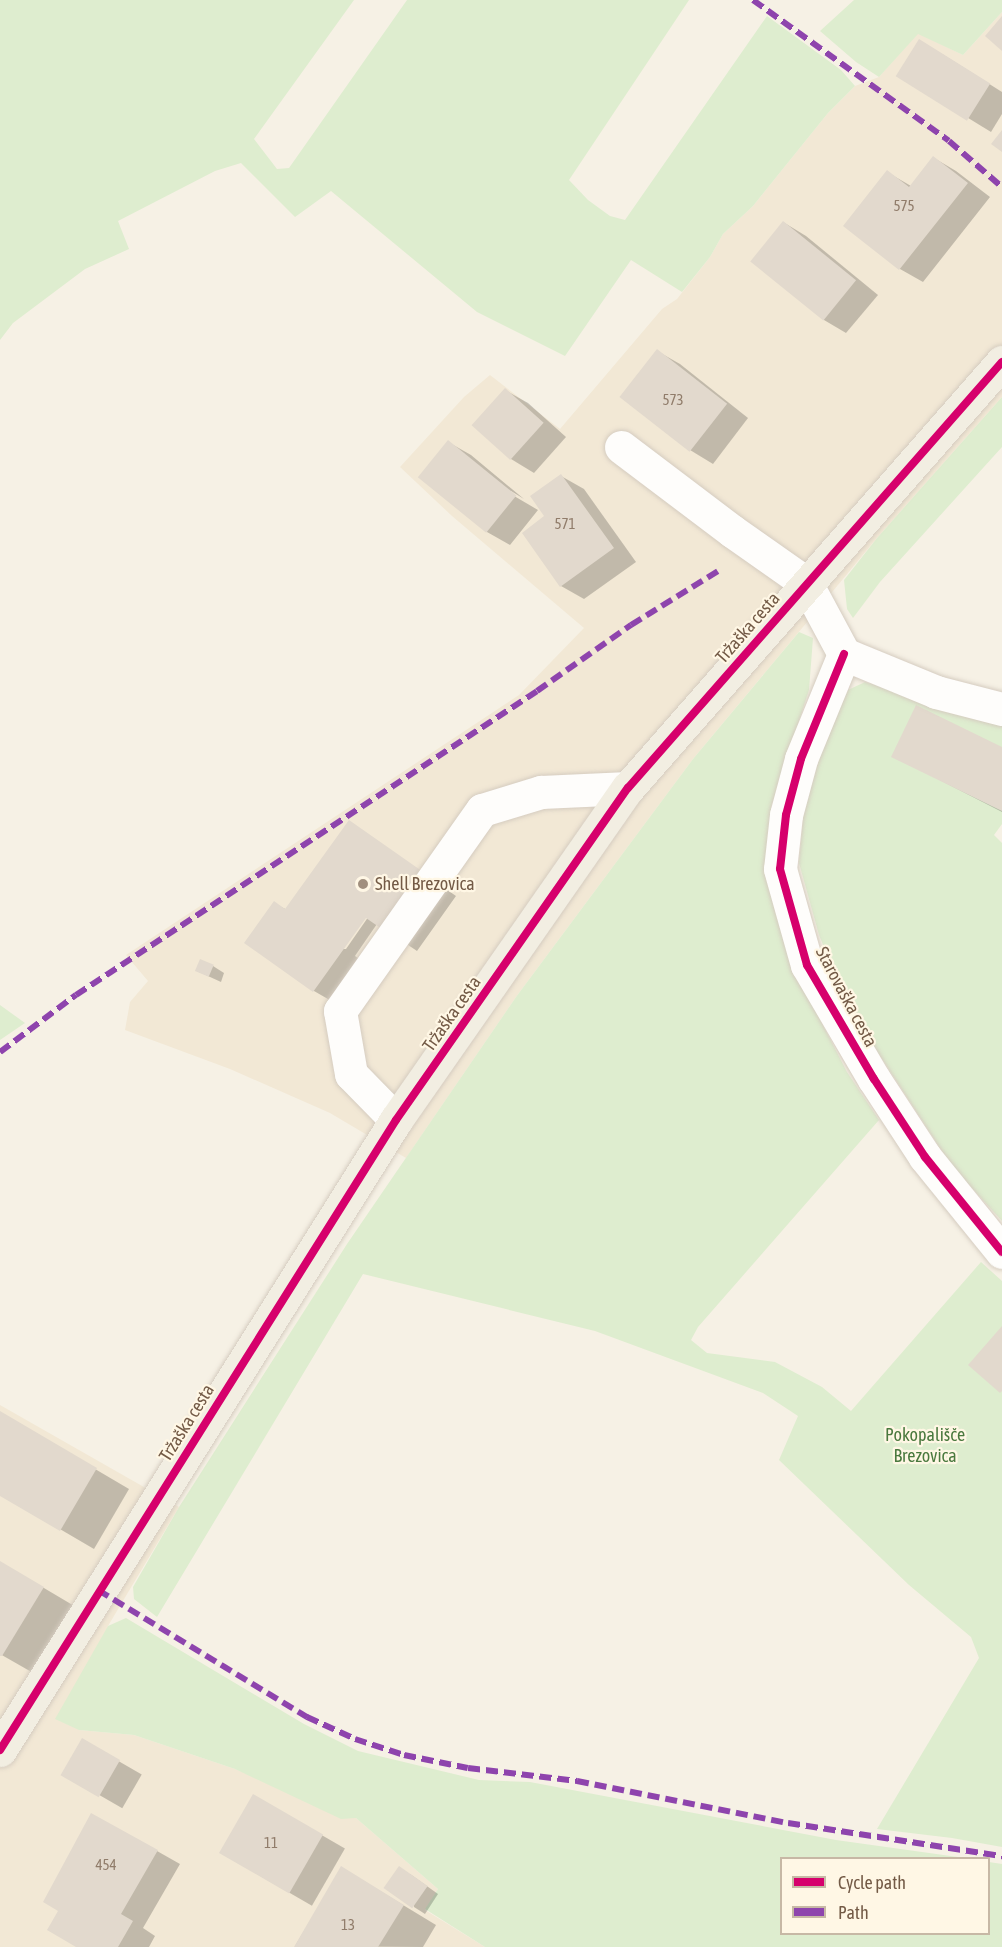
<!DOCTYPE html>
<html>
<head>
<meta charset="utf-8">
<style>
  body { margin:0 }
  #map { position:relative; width:1002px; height:1947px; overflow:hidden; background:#f6f1e5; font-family:"Asap Condensed",sans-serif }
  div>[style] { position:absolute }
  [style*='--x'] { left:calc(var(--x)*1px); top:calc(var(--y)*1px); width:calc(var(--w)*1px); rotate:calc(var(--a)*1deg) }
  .residential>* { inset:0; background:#f2e8d5 }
  .green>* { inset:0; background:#deedcf }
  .shadow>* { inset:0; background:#0003; transform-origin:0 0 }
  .building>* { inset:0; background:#e2d9cd; transform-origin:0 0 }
  .roads { filter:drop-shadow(0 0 2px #d5ccc0) drop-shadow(0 0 2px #d5ccc0) }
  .minor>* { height:33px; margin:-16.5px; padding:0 16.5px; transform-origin:16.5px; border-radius:16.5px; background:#fefdfb }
  .major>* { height:33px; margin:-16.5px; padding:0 16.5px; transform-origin:16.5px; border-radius:16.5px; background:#f2eee2 }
  .quiet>* { height:6px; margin-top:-3px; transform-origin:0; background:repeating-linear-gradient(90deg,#8e44ad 0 12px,transparent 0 18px) }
  .cycleway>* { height:8px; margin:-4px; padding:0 4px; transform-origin:4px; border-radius:4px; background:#d6006c }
  .dots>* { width:16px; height:16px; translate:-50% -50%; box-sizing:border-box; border:3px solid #fff7e5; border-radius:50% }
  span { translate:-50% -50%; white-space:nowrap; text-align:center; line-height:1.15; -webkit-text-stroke:4.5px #fff7e5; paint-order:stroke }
  .number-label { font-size:15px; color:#907c6a }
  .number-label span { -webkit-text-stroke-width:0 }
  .street-label { font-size:18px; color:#735a46 }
  .poi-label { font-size:18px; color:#735a46 }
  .left { translate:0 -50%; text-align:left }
  .park-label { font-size:18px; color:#4a793e }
  .legend { position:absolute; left:780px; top:1857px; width:210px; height:78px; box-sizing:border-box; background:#fff7e5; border:2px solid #c7b8a5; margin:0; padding:8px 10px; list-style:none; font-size:18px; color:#735a46 }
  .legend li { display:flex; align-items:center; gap:12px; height:30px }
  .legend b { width:30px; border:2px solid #c7b8a5 }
</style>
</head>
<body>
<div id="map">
  <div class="residential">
    <i style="clip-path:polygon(1002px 12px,1002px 397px,877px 538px,693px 759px,516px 997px,406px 1158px,330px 1113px,230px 1069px,125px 1030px,130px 1002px,148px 981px,126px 955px,519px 695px,584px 628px,452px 516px,400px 467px,464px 397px,490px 375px,560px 429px,662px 309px,677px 299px,710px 257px,723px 234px,753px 206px,828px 113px,855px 86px,879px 77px,918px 33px,963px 55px)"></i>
    <i style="clip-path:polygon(0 1405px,179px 1507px,108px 1626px,79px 1730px,134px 1735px,235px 1769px,356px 1818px,438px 1889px,425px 1910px,485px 1947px,0 1947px)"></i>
  </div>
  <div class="green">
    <i style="clip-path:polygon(0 0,354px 0,254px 139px,277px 169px,289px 168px,407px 0,689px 0,569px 180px,588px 200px,610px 216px,625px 220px,767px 16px,841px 70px,855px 86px,828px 113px,753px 206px,723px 234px,710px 257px,682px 292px,631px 260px,565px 356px,477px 312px,331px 191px,295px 217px,241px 163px,215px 171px,118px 221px,129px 249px,85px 269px,13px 323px,0 340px)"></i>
    <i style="clip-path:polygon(854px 0,1002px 0,1002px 12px,963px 55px,918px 34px,879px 77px,856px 62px,820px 31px)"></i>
    <i style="clip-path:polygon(1002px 397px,1002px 447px,880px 582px,853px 618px,847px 609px,844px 580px,877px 538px)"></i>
    <i style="clip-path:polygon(799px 632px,813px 638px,809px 690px,771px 807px,794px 969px,847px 1072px,879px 1120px,698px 1327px,691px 1340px,707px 1353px,775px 1362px,822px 1387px,851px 1411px,981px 1262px,1002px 1281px,1002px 1847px,952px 1838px,877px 1829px,979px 1658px,971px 1637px,909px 1585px,779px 1460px,798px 1416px,763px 1393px,595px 1331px,363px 1274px,157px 1617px,134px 1599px,133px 1587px,179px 1507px,347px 1244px,516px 997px,693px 759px)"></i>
    <i style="clip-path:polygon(865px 682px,1002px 723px,1002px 824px,994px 835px,1002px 843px,1002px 1221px,951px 1165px,873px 1045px,840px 986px,819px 935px,799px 863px,804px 808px,826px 738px,848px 690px)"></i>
    <i style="clip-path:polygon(0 1005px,25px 1023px,0 1040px)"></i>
    <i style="clip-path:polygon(126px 1618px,304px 1724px,358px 1751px,479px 1780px,530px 1782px,836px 1840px,965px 1858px,782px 1858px,782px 1934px,988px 1934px,989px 1862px,1002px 1864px,1002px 1947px,485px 1947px,425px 1909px,438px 1889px,356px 1818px,341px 1819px,235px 1769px,134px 1735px,79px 1730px,55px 1719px,108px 1626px)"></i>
  </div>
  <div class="shadow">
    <i style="clip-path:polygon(942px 54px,1002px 92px,1002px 114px,991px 132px,898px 75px)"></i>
    <i style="clip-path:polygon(934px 158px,956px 171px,990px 197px,923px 282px,900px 269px,887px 172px,911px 186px)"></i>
    <i style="clip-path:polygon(783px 222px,806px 236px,878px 295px,846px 333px,824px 320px)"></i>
    <i style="clip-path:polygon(657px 351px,680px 364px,748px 418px,713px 464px,690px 450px)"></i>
    <i style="clip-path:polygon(505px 390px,528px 403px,566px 437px,534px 473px,511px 459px)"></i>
    <i style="clip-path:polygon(448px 442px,471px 455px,524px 499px,511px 491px,509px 493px,538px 510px,510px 545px,487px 532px)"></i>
    <i style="clip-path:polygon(561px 476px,584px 489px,636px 562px,584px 599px,561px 586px,546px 517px)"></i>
    <i style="clip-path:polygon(1002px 749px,1002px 812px,893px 756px)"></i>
    <i style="clip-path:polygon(evenodd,350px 822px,456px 896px,417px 951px,377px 924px,355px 956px,375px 970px,347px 1010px,314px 991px,246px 942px,274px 903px,287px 910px,350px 822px,369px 911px,371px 913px,346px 949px,342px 949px,369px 911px)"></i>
    <i style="clip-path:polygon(213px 966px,224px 973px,221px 982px,197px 971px)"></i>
    <i style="clip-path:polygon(0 1413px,129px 1489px,94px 1549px,0 1494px)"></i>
    <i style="clip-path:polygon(0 1562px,76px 1607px,35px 1674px,0 1654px)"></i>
    <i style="left:82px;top:1740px;width:69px;height:39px;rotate:30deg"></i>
    <i style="left:254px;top:1796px;width:105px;height:66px;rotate:30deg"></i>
    <i style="clip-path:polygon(157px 1851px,180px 1864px,143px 1928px,155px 1936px,149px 1947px,79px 1947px)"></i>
    <i style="clip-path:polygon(342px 1868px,436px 1925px,423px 1947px,295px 1946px)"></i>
    <i style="clip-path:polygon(410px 1874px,438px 1894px,425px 1914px,414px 1907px)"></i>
  </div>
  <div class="building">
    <i style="clip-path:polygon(1002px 16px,1002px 51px,985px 36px)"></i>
    <i style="left:919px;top:39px;width:84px;height:44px;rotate:32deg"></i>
    <i style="clip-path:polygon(1002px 130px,1002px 152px,991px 144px)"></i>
    <i style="clip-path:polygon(933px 156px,968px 183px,899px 270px,843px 226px,887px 170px,909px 187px)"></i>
    <i style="left:783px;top:221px;width:94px;height:52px;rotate:39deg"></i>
    <i style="left:657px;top:349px;width:89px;height:61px;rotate:38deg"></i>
    <i style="left:505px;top:388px;width:52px;height:50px;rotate:42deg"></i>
    <i style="left:448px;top:440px;width:88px;height:48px;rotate:39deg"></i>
    <i style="clip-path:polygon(561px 474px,614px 548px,560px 587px,522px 533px,544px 516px,530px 496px)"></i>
    <i style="clip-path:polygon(916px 705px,1002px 747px,1002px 811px,891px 757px)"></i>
    <i style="clip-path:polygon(349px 820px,446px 888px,405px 945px,366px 918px,313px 992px,244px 943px,274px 901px,285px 909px)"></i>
    <i style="left:200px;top:959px;width:15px;height:13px;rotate:23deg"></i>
    <i style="clip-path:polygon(1002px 1326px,1002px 1391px,1000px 1393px,968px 1365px)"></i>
    <i style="clip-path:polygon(0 1411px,97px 1468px,60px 1531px,0 1496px)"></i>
    <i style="clip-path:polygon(0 1561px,44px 1587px,2px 1656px,0 1656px)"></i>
    <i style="left:82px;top:1738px;width:44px;height:43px;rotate:30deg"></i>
    <i style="left:253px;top:1794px;width:81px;height:68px;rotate:30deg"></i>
    <i style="clip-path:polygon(91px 1813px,158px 1850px,121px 1914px,133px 1921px,118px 1947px,76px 1947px,47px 1930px,58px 1911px,43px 1902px)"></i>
    <i style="clip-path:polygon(341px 1866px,404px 1905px,378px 1947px,294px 1947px)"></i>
    <i style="left:399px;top:1866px;width:35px;height:27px;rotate:35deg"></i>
  </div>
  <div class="roads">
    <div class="minor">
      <i style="--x:621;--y:447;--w:139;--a:37.1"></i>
      <i style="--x:732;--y:531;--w:90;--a:35.1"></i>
      <i style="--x:806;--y:583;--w:81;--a:61.8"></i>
      <i style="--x:844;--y:654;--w:100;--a:22.4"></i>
      <i style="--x:936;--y:692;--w:68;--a:14.4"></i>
      <i style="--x:844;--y:654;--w:113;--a:112.3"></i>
      <i style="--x:801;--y:759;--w:58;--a:105"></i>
      <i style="--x:786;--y:815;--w:54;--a:96.3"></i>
      <i style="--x:780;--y:869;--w:100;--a:74.3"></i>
      <i style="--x:807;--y:965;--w:132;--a:59.6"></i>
      <i style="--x:874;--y:1079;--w:93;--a:56.8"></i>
      <i style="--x:925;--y:1157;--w:122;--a:51"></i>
      <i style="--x:396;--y:1120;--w:64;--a:-134.4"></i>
      <i style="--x:351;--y:1074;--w:64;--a:-99.9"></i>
      <i style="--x:340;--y:1011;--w:246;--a:-54.8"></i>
      <i style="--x:482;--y:810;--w:62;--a:-17"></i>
      <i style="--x:541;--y:792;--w:87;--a:-2.6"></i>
    </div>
    <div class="major">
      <i style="--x:0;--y:1750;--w:744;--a:-57.85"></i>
      <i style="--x:396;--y:1120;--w:405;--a:-55.1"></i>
      <i style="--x:628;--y:788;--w:567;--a:-48.72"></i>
    </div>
  </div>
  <div class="quiet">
    <i style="--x:753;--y:0;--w:241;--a:35.7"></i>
    <i style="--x:949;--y:141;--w:70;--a:41"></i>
    <i style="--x:0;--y:1052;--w:95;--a:-36.9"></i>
    <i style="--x:76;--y:995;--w:552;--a:-33.4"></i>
    <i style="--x:537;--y:691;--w:115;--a:-35.1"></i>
    <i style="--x:631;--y:625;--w:102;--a:-31.8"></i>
    <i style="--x:98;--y:1590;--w:245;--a:31.3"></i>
    <i style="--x:307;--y:1717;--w:53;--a:24.6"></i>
    <i style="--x:355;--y:1739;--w:52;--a:18.1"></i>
    <i style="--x:404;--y:1755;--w:65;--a:11.5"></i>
    <i style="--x:468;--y:1768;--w:110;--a:6.8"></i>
    <i style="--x:577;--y:1781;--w:215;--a:11.3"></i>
    <i style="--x:788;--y:1823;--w:217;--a:8.8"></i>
  </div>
  <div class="cycleway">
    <i style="--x:844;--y:654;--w:113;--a:112.3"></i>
    <i style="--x:801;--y:759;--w:58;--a:105"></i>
    <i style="--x:786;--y:815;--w:54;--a:96.3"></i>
    <i style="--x:780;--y:869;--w:100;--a:74.3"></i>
    <i style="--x:807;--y:965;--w:132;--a:59.6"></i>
    <i style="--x:874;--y:1079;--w:93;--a:56.8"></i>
    <i style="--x:925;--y:1157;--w:122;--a:51"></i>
    <i style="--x:0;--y:1750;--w:744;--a:-57.85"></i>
    <i style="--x:396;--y:1120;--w:405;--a:-55.1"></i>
    <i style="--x:628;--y:788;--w:567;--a:-48.72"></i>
  </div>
  <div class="dots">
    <i style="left:363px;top:884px;background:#a18f7e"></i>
  </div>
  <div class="number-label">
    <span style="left:904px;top:206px">575</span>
    <span style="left:673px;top:400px">573</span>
    <span style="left:565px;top:524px">571</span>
    <span style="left:271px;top:1843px">11</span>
    <span style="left:106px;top:1865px">454</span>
    <span style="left:348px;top:1925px">13</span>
  </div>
  <div class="street-label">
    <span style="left:748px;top:628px;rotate:-49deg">Tržaška cesta</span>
    <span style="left:846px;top:997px;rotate:62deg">Starovaška cesta</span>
    <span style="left:452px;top:1014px;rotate:-55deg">Tržaška cesta</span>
    <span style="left:187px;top:1423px;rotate:-58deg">Tržaška cesta</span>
  </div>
  <div class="poi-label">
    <span class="left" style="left:375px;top:884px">Shell Brezovica</span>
  </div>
  <div class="park-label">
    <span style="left:925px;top:1446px">Pokopališče<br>Brezovica</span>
  </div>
  <ul class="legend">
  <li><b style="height:8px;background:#d6006c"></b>Cycle path</li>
  <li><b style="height:8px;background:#8e44ad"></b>Path</li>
  </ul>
</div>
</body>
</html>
